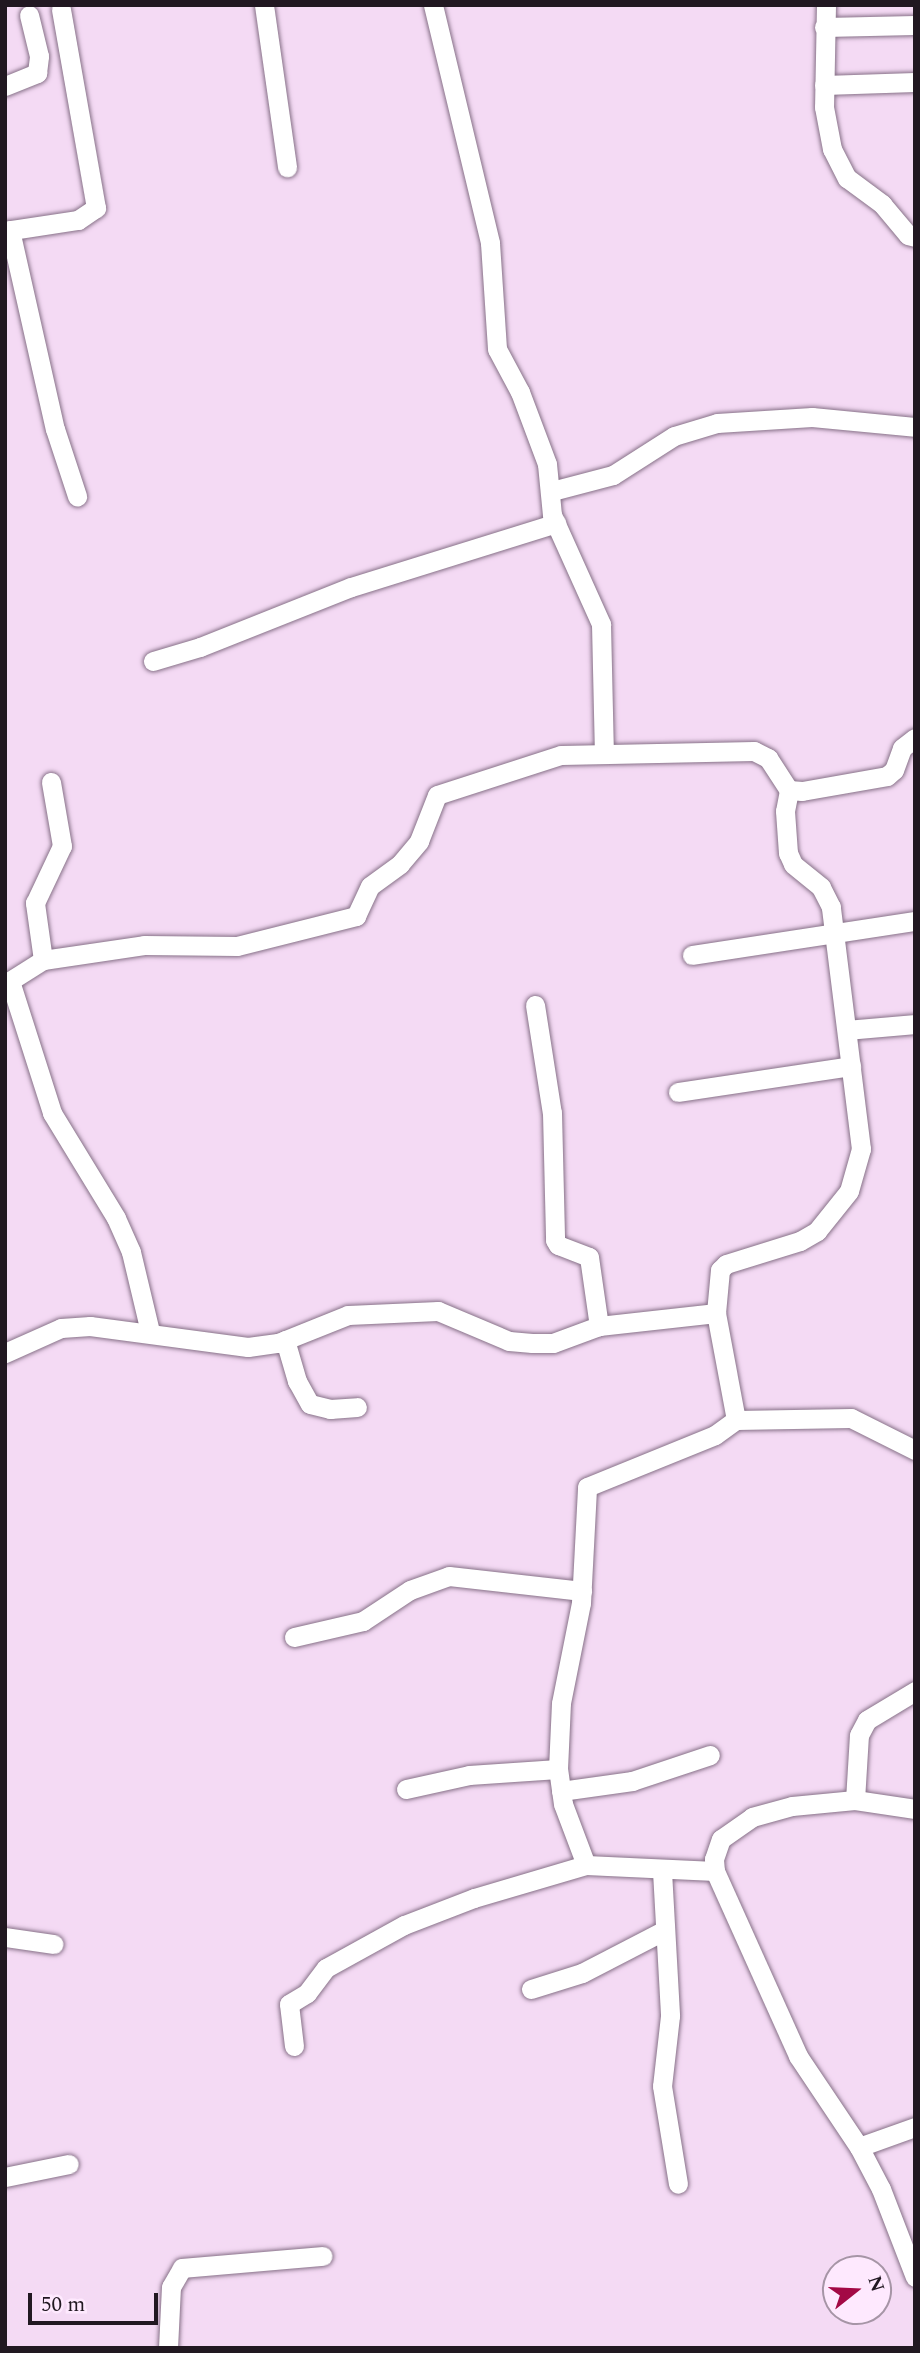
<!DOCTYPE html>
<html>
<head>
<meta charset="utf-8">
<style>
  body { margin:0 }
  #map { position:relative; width:920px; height:2353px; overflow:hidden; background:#f4daf4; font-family:Spectral,serif }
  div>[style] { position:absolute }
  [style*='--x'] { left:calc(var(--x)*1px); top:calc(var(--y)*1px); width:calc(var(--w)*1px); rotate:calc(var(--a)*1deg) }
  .roads { filter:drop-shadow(0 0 2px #877188) drop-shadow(0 0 2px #877188) }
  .minor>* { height:19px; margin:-9.5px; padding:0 9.5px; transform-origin:9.5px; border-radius:9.5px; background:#fff }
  span { translate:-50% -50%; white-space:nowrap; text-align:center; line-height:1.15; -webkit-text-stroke:6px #fee9fe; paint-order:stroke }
  .frame { position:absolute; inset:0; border:7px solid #211821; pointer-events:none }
  .north { position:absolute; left:822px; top:2255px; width:70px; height:70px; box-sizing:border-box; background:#fee9fe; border:2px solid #a695a6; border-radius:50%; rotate:72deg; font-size:19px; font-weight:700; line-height:28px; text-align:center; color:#211821 }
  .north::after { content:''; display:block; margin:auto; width:24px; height:32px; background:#a30945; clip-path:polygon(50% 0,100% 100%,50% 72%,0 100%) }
  .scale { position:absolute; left:28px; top:2293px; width:130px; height:32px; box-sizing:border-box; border:4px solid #211821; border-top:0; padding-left:9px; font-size:21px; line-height:24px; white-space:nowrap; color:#211821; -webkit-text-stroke:5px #fee9fe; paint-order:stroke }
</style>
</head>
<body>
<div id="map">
  <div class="roads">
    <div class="minor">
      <i style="--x:264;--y:5;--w:164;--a:81.9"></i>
      <i style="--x:433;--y:5;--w:245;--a:76.5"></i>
      <i style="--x:490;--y:243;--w:106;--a:86.2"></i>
      <i style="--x:497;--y:349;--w:49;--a:61.9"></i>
      <i style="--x:520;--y:392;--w:77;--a:69.4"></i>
      <i style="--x:547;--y:464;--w:51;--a:84.4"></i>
      <i style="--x:552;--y:515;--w:120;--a:65.8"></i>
      <i style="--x:601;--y:624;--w:128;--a:88.7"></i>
      <i style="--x:826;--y:5;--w:102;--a:91.1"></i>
      <i style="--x:824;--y:107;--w:43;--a:79.2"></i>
      <i style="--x:832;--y:149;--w:33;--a:63"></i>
      <i style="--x:847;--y:178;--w:44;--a:36.6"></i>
      <i style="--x:882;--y:204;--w:40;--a:50"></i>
      <i style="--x:908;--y:235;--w:7;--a:16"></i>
      <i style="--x:824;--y:27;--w:91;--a:-1.3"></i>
      <i style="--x:824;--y:85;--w:91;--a:-1.9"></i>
      <i style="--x:5;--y:86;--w:35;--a:-22"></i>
      <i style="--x:37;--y:73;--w:17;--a:-83"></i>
      <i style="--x:39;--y:56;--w:42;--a:-103.7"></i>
      <i style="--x:10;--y:230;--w:204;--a:77.3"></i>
      <i style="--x:55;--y:429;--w:71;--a:71.8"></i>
      <i style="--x:5;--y:231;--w:74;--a:-8.6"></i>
      <i style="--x:78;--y:220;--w:22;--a:-34"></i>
      <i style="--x:96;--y:208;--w:202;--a:-100"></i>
      <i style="--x:552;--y:491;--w:63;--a:-14.7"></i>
      <i style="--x:613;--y:475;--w:72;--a:-32.6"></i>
      <i style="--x:674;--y:436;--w:45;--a:-16.8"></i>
      <i style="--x:717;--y:423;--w:95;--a:-3.6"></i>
      <i style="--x:812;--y:417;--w:103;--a:5.5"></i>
      <i style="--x:153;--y:661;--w:49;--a:-16.6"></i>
      <i style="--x:200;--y:647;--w:162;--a:-21.7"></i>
      <i style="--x:351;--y:587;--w:215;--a:-17.3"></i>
      <i style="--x:692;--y:955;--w:226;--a:-8.7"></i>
      <i style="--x:43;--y:960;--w:58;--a:-98"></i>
      <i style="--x:35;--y:903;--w:63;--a:-64.7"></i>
      <i style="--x:62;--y:846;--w:65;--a:-99.8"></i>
      <i style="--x:10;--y:981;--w:139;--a:72.3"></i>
      <i style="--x:52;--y:1113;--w:123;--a:58.6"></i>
      <i style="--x:116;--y:1218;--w:37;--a:66"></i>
      <i style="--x:131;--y:1252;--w:82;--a:76.6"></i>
      <i style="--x:5;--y:984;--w:45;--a:-32.3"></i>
      <i style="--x:43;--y:960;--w:102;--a:-8.4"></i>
      <i style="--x:144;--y:945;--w:93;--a:0.6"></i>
      <i style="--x:237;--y:946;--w:123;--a:-14.1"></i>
      <i style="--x:356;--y:916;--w:33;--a:-65"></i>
      <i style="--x:370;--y:886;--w:37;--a:-36"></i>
      <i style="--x:400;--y:864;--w:30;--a:-50"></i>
      <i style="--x:419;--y:841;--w:49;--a:-68.6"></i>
      <i style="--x:437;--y:795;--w:130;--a:-17.9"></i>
      <i style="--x:561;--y:755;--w:193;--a:-1.2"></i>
      <i style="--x:754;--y:751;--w:16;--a:27"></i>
      <i style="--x:768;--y:758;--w:38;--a:57"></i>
      <i style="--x:789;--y:790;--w:13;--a:4"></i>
      <i style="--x:802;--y:791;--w:86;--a:-10"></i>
      <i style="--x:887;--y:776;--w:9;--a:-41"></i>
      <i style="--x:894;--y:770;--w:23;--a:-70"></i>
      <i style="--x:902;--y:748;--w:16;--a:-38"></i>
      <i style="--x:535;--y:1005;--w:109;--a:81.1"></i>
      <i style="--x:552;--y:1113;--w:127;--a:88.6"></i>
      <i style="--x:555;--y:1240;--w:6;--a:59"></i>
      <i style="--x:558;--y:1245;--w:33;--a:21"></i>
      <i style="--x:589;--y:1257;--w:70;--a:81.8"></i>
      <i style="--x:847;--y:1030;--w:68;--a:-5"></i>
      <i style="--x:678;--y:1092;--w:175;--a:-8.5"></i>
      <i style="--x:716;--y:1313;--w:109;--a:79.4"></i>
      <i style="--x:285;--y:1340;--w:43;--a:73.7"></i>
      <i style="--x:297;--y:1381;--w:26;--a:61"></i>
      <i style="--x:310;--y:1404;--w:21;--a:14"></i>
      <i style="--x:330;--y:1409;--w:27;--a:-4"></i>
      <i style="--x:5;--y:1353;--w:61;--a:-24.1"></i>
      <i style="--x:61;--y:1328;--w:29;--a:-4"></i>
      <i style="--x:90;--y:1326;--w:159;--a:7.6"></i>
      <i style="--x:248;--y:1347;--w:30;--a:-8"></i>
      <i style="--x:278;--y:1343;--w:75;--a:-21.8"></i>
      <i style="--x:348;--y:1315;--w:90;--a:-2.5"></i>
      <i style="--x:438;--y:1311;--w:77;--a:22.9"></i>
      <i style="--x:509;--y:1341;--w:23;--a:5"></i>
      <i style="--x:532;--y:1343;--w:21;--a:0"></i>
      <i style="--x:553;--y:1343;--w:49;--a:-20.3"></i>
      <i style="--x:599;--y:1326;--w:118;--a:-6.3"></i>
      <i style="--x:716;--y:1313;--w:43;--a:-84.7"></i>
      <i style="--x:720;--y:1270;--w:8;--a:-45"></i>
      <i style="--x:726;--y:1264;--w:77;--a:-17.3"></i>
      <i style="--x:800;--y:1241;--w:20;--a:-30"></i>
      <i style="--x:817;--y:1231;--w:51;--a:-51.3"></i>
      <i style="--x:849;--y:1191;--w:44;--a:-74.1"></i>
      <i style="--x:861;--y:1149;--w:244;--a:-97.1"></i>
      <i style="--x:831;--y:907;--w:22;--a:-117"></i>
      <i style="--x:821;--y:887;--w:36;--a:-141"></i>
      <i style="--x:793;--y:864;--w:12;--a:-114"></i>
      <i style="--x:788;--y:853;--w:42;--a:-94.1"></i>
      <i style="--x:785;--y:811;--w:21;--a:-79"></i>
      <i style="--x:736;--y:1420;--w:115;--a:-1"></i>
      <i style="--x:851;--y:1418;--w:72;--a:26.6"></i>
      <i style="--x:294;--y:1637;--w:71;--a:-13.1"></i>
      <i style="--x:363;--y:1621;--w:56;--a:-33.4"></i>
      <i style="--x:410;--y:1590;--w:41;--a:-19.7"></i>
      <i style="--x:449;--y:1576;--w:134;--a:6.4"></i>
      <i style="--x:406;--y:1789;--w:65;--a:-12.5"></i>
      <i style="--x:469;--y:1775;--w:89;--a:-3.9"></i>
      <i style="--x:561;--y:1791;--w:72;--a:-8"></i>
      <i style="--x:632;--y:1781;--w:82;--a:-18.4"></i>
      <i style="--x:855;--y:1800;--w:65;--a:-86.5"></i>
      <i style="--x:859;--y:1735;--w:17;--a:-62"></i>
      <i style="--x:867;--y:1720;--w:56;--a:-31.1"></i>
      <i style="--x:586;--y:1865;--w:65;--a:-110.7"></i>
      <i style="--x:563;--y:1804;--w:35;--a:-98"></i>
      <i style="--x:558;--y:1769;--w:66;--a:-87.4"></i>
      <i style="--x:561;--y:1703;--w:102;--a:-78.7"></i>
      <i style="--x:581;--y:1603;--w:116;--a:-87"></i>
      <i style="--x:587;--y:1487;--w:138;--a:-22.1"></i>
      <i style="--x:715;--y:1435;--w:26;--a:-36"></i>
      <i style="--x:662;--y:1871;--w:145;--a:86.8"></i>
      <i style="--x:670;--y:2016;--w:70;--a:96.5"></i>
      <i style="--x:662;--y:2086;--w:99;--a:80.7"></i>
      <i style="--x:715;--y:1871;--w:12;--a:-95"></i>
      <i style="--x:714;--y:1859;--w:21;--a:-71"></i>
      <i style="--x:721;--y:1839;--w:38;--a:-35"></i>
      <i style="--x:752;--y:1817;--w:41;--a:-15.4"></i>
      <i style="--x:792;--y:1806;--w:63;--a:-5.4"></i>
      <i style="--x:855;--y:1800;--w:61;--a:8.5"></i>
      <i style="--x:5;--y:1937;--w:49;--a:8.3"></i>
      <i style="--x:531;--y:1989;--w:53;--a:-17.4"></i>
      <i style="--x:582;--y:1973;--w:93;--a:-27.4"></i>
      <i style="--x:294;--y:2046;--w:42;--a:-96.8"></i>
      <i style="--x:289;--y:2004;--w:21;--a:-31"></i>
      <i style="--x:307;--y:1993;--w:31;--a:-53"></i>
      <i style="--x:326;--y:1968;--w:89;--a:-28.9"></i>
      <i style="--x:404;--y:1925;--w:75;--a:-21.1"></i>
      <i style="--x:474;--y:1898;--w:117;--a:-16.4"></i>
      <i style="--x:586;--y:1865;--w:129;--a:2.7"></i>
      <i style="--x:715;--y:1871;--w:203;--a:65.8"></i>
      <i style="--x:798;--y:2056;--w:110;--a:56.2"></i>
      <i style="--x:859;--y:2147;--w:47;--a:62.4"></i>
      <i style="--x:881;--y:2189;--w:94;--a:68.9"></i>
      <i style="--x:859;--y:2147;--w:59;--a:-19.7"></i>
      <i style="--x:5;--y:2177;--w:65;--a:-11.5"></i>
      <i style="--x:168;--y:2348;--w:61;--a:-87.2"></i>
      <i style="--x:171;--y:2287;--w:22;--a:-60"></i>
      <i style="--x:182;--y:2268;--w:141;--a:-4.9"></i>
    </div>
  </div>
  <div class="frame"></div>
  <div class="north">N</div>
  <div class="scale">50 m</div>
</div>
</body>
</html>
